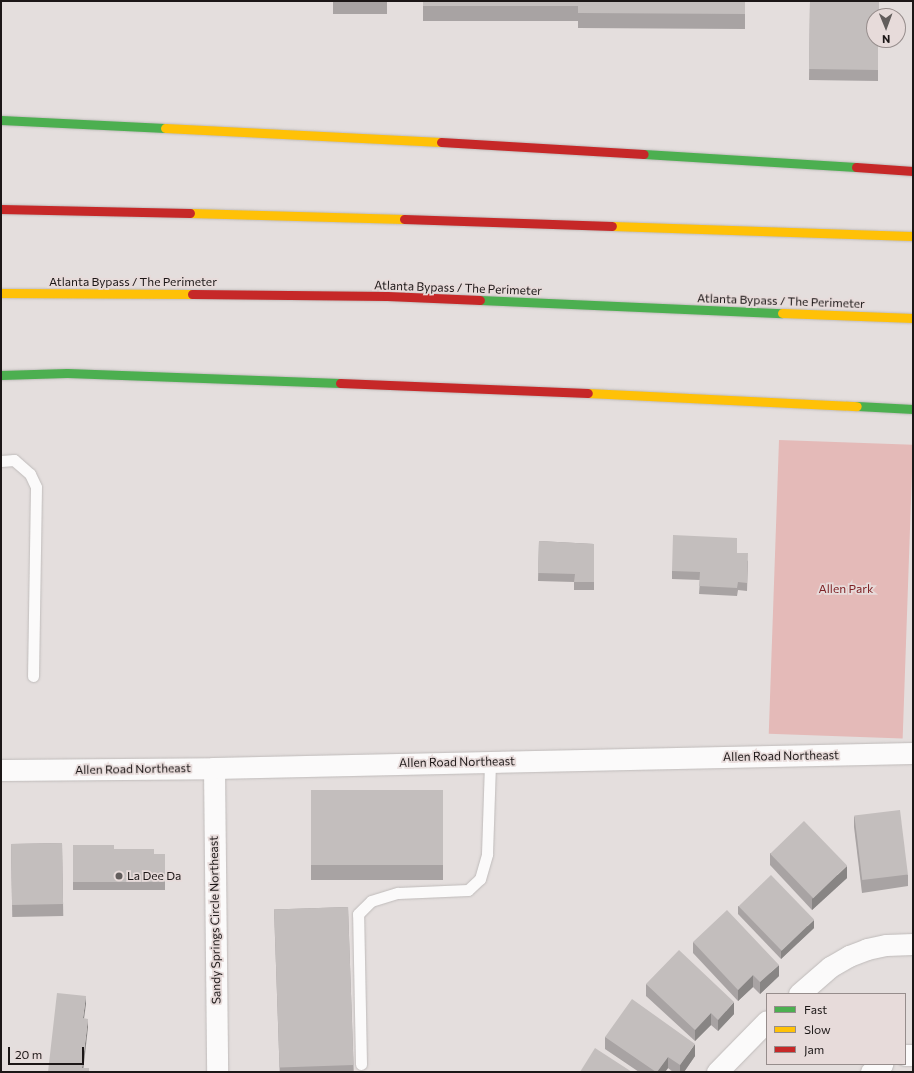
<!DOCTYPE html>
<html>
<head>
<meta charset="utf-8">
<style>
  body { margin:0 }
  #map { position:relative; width:914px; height:1073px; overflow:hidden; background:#e4dedd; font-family:Commissioner,sans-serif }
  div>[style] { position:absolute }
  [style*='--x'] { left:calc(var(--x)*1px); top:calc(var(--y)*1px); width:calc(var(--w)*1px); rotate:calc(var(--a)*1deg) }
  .green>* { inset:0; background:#e4bab8; transform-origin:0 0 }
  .roads { filter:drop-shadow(0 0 1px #bfbbba) drop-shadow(0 0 1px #bfbbba) }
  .lane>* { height:11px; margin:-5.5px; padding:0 5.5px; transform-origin:5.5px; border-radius:5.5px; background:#fbfafa }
  .street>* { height:21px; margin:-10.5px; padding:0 10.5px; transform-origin:10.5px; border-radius:10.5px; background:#fbfafa }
  .fast>* { height:9px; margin:-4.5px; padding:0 4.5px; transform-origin:4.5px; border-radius:4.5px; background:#4caf50 }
  .slow>* { height:9px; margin:-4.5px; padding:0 4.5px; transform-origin:4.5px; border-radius:4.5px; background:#ffc107 }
  .jam>* { height:9px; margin:-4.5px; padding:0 4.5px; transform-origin:4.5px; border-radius:4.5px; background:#c62828 }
  .wall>* { inset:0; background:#a8a3a3; transform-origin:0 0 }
  .shaded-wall>* { inset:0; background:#888584 }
  .building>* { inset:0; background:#c3bebd; transform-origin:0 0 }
  .dots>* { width:11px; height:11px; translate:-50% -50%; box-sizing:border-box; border:2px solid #e7dbda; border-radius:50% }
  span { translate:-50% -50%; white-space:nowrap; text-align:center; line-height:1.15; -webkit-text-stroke:3.5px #e7dbda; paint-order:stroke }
  .street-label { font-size:12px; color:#1c1717 }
  .park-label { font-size:12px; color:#7d2125 }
  .poi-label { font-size:12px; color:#1c1717 }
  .left { translate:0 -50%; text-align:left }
  .frame { position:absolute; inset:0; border:2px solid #1c1717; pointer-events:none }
  .legend { position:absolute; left:766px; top:993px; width:140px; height:72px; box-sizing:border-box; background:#e7dbda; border:1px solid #968d8c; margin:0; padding:5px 7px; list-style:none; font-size:12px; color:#1c1717 }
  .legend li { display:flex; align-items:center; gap:8px; height:20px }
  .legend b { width:20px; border:1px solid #968d8c }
  .north { position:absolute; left:866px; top:8px; width:40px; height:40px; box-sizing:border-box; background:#e7dbda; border:1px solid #968d8c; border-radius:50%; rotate:179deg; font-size:11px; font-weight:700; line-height:16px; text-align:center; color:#1c1717 }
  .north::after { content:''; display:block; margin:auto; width:14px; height:18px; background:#625d5c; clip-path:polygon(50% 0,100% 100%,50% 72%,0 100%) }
  .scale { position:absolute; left:8px; top:1047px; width:76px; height:18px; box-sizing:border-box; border:2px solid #1c1717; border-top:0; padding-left:5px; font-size:12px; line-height:14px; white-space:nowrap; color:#1c1717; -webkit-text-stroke:3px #e7dbda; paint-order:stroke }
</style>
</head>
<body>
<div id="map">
  <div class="green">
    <i style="left:779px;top:440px;width:134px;height:294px;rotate:2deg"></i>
  </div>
  <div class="roads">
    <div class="lane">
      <i style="--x:1;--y:461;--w:13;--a:-4"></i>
      <i style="--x:14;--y:460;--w:21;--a:41"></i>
      <i style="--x:30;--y:474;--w:14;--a:65"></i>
      <i style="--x:36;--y:487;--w:189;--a:90.9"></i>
      <i style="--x:361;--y:1064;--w:150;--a:-91.1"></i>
      <i style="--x:358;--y:914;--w:18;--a:-45"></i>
      <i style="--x:371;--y:901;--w:28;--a:-17"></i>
      <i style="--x:398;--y:893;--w:70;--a:-2.5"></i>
      <i style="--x:468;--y:890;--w:16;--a:-43"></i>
      <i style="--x:480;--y:879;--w:26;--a:-74"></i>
      <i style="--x:487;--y:854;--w:92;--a:-88.1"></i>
    </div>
    <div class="street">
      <i style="--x:214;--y:768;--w:304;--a:89.4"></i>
      <i style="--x:1;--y:770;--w:213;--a:-0.5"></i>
      <i style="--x:214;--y:768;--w:699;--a:-1.23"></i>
      <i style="--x:799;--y:994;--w:41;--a:-41.1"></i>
      <i style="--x:830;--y:967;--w:22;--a:-30"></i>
      <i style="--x:849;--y:956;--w:19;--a:-21"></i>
      <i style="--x:867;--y:949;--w:19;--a:-12"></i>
      <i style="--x:886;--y:945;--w:27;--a:-2"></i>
      <i style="--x:905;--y:1055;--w:8;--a:0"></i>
      <i style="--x:717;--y:1072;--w:71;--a:-45.6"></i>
      <i style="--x:871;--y:1072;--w:14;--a:-36"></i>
    </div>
    <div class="fast">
      <i style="--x:1;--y:120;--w:164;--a:2.8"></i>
      <i style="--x:644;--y:154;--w:212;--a:3.5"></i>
      <i style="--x:480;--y:300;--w:302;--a:2.5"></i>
      <i style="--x:1;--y:375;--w:66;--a:-1.7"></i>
      <i style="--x:67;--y:373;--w:273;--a:2.1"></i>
      <i style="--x:857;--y:406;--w:56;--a:3.1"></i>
    </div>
    <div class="slow">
      <i style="--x:165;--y:128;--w:276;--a:2.9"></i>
      <i style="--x:190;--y:213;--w:214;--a:1.6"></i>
      <i style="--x:612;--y:226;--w:301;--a:1.9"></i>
      <i style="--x:1;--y:293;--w:191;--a:0.3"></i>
      <i style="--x:782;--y:313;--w:131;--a:2.2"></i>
      <i style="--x:588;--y:393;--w:269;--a:2.8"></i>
    </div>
    <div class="jam">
      <i style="--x:441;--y:142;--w:203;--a:3.4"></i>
      <i style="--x:856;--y:167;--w:57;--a:4"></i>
      <i style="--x:1;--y:209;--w:189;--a:1.2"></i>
      <i style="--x:404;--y:219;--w:208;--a:1.9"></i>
      <i style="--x:192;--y:294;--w:195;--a:0.6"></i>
      <i style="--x:387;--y:296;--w:93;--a:2.5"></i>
      <i style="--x:340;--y:383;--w:248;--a:2.3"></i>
    </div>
  </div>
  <div class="wall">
    <i style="left:333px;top:1px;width:54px;height:13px"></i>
    <i style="clip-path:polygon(423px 1px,745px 1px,745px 29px,578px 28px,578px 21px,423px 21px)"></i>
    <i style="clip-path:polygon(810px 1px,878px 40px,878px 81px,809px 80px)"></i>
    <i style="clip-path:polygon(539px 541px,594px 544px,594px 590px,574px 590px,574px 582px,538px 581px)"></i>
    <i style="clip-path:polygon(737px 553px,748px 561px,747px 591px,738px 590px,737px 596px,699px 594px,700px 580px,672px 579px,672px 571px)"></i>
    <i style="left:311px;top:790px;width:132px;height:90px"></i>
    <i style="clip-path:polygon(854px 816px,908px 875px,908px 886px,862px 893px,854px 827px)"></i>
    <i style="left:62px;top:843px;width:73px;height:51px;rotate:89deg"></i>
    <i style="clip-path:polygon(73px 845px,154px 854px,165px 854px,165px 890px,73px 890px)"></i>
    <i style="clip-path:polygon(770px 853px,847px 878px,812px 910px,770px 865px)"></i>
    <i style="clip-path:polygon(738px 906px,814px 928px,781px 959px,738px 914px)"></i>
    <i style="left:348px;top:907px;width:165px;height:74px;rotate:88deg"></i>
    <i style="clip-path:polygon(693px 942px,779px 976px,760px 994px,753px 987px,738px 1001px,693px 953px)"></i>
    <i style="clip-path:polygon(646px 984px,734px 1014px,718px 1031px,711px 1025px,695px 1041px,646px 996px)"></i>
    <i style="clip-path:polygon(605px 1037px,695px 1056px,684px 1072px,673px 1072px,668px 1068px,665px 1072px,639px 1072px,605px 1049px)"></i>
  </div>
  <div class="shaded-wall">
    <i style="clip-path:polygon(847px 866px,847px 878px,812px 910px,812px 899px)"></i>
    <i style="clip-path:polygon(814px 920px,814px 928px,781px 959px,781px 951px)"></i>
    <i style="clip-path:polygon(779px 965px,779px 976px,760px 994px,760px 982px)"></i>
    <i style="clip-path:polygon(753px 975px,753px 987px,738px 1001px,738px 990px)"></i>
    <i style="clip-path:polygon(86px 996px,86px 1004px,83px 1026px,83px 1018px)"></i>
    <i style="clip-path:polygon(734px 1002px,734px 1014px,718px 1031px,718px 1020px)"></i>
    <i style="clip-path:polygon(711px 1013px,711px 1025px,695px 1041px,695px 1030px)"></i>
    <i style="clip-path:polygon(88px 1019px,88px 1027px,83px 1072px,82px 1068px)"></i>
    <i style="clip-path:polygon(695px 1044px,695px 1056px,684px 1072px,680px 1072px,680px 1065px)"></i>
    <i style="clip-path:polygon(668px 1057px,668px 1068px,665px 1072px,657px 1072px)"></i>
  </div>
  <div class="building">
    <i style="clip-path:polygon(423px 1px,745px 1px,745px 14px,578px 13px,578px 6px,423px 6px)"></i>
    <i style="clip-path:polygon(810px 1px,879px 1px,879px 16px,874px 16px,874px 40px,878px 40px,878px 70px,809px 69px)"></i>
    <i style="clip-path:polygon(673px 535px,737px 538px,737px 553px,748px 553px,747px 583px,738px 582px,737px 588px,699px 586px,700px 572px,672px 571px)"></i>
    <i style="clip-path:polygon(539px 541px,594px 544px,594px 582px,574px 582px,575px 574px,538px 573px)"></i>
    <i style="left:311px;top:790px;width:132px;height:75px"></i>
    <i style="left:900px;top:810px;width:65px;height:46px;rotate:83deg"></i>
    <i style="left:804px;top:821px;width:62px;height:47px;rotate:46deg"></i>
    <i style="left:62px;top:843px;width:61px;height:51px;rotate:89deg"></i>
    <i style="clip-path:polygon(73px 845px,114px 845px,114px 849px,154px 849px,154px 854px,165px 854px,165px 882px,73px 882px)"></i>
    <i style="left:771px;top:875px;width:62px;height:45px;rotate:46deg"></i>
    <i style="left:348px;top:907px;width:158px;height:74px;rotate:88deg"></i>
    <i style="clip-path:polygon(727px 910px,779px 965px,760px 982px,753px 975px,738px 990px,693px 942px)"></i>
    <i style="clip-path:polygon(679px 950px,734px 1002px,718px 1020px,711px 1013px,695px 1030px,646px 984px)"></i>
    <i style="clip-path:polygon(57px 993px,86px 996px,83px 1018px,88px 1019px,82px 1068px,89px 1068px,89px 1072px,48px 1072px)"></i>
    <i style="clip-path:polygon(632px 999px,695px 1044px,680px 1065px,668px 1057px,657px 1072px,656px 1072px,605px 1037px)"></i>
    <i style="clip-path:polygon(595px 1048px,632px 1072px,580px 1072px)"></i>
  </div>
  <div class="dots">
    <i style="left:119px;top:876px;background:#625d5c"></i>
  </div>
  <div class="street-label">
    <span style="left:133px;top:282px">Atlanta Bypass / The Perimeter</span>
    <span style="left:458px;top:288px;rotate:2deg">Atlanta Bypass / The Perimeter</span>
    <span style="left:781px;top:301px;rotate:2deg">Atlanta Bypass / The Perimeter</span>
    <span style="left:781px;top:756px;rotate:-1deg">Allen Road Northeast</span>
    <span style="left:457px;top:762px;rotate:-1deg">Allen Road Northeast</span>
    <span style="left:133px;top:769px;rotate:-1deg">Allen Road Northeast</span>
    <span style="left:215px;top:920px;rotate:-91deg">Sandy Springs Circle Northeast</span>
  </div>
  <div class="park-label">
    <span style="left:846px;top:589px">Allen Park</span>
  </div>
  <div class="poi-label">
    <span class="left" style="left:127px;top:876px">La Dee Da</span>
  </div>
  <div class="frame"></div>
  <ul class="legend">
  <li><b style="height:5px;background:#4caf50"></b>Fast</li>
  <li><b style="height:5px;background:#ffc107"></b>Slow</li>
  <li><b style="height:5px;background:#c62828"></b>Jam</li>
  </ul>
  <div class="north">N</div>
  <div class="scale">20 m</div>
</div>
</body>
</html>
